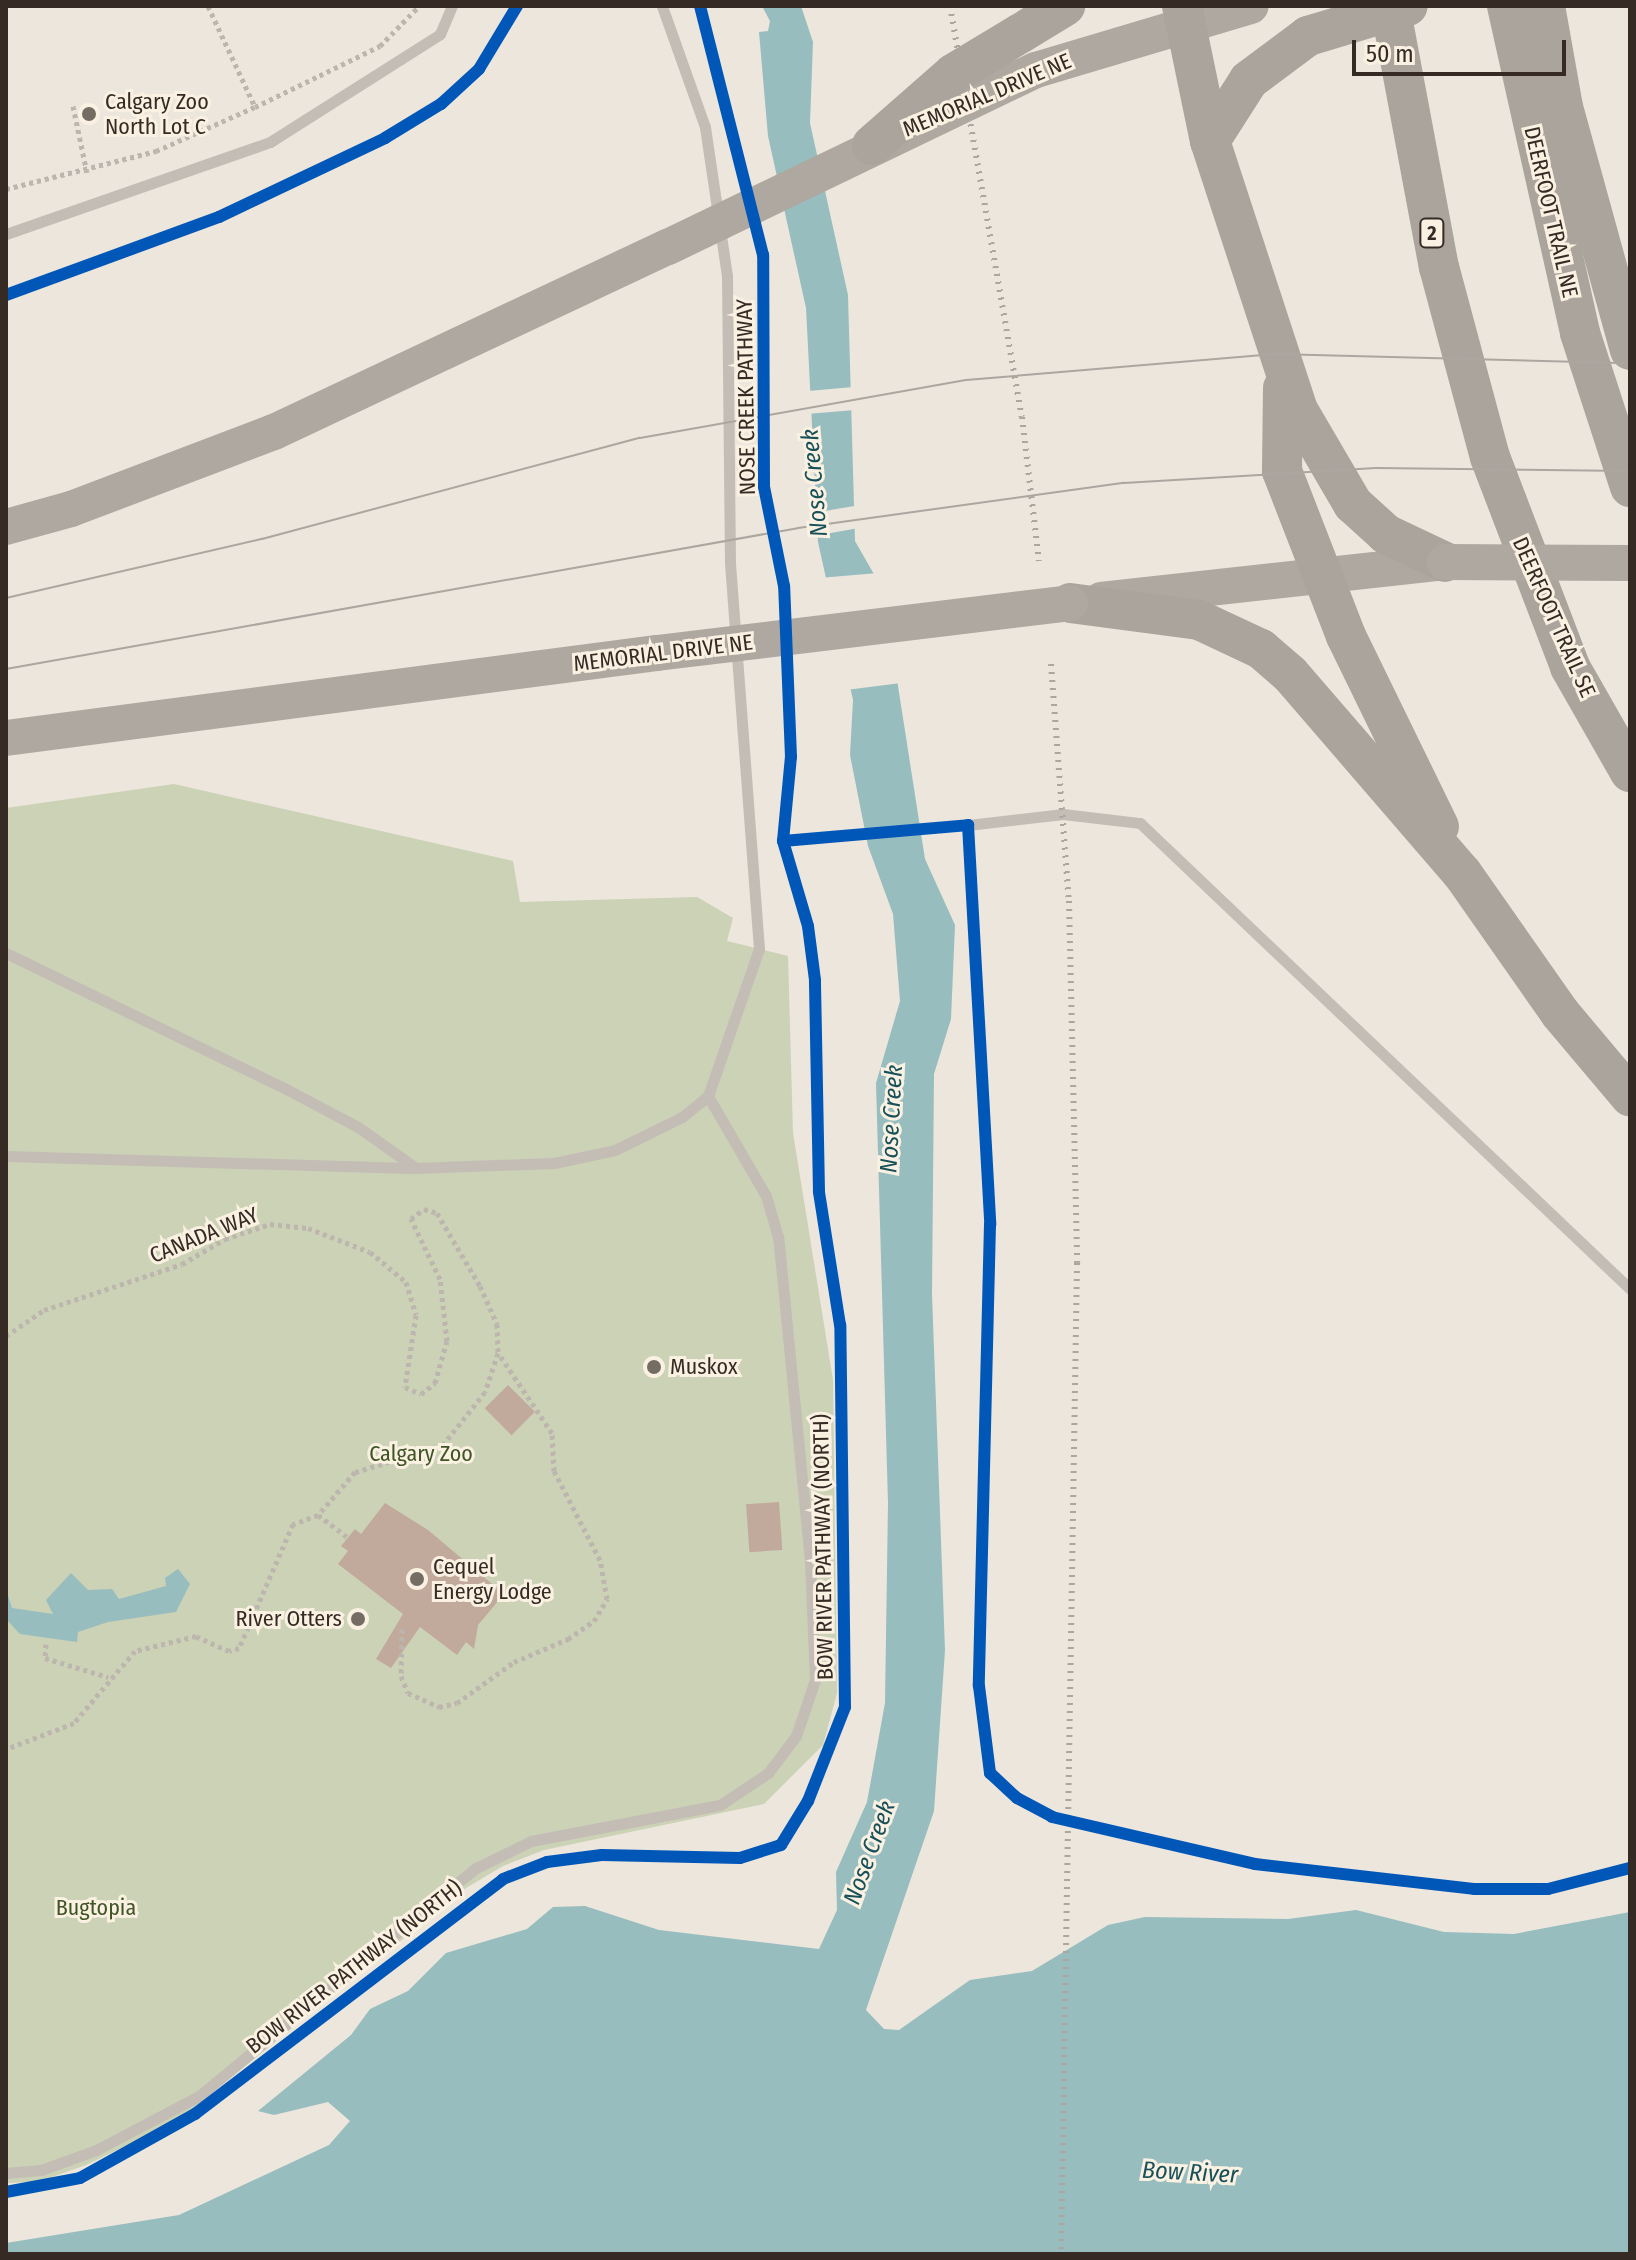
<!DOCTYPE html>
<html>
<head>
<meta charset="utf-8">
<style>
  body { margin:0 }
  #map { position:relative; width:1636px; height:2260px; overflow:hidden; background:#ece6dc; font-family:"Fira Sans Condensed",sans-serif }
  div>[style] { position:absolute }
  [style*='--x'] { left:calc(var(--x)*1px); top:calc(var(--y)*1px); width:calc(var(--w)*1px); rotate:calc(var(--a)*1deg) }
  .green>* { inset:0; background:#cbd2b5 }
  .water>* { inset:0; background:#97bdbf }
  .pier>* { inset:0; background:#ece6dc; transform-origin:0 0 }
  .building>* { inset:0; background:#c1aa9c; transform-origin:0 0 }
  .path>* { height:5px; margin-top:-2.5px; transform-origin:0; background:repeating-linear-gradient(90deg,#bdb6ae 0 4px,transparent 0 8px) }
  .service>* { height:11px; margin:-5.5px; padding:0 5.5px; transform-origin:5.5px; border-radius:5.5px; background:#c4bdb6 }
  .trunk>* { height:36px; margin:-18px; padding:0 18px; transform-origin:18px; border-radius:18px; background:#aea8a0 }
  .motorway>* { height:40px; margin:-20px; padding:0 20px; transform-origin:20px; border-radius:20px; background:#aaa49c }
  .tram>* { height:2px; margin:-1px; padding:0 1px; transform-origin:1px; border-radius:1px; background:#aca6a0 }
  .rail>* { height:6px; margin-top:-3px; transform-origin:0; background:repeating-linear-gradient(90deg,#aca6a0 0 2px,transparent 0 8px) }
  .trunk-bridge>* { height:36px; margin:-18px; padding:0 18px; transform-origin:18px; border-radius:18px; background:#aea8a0 }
  .motorway-bridge>* { height:40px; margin:-20px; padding:0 20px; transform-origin:20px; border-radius:20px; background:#aaa49c }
  .cycleway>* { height:12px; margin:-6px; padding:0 6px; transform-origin:6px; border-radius:6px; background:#0057b8 }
  .dots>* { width:22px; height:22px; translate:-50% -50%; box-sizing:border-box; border:4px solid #faf1e2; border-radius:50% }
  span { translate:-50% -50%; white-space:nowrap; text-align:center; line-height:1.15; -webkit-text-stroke:6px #faf1e2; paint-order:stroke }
  .shield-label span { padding:2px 6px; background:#faf1e2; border:2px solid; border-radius:6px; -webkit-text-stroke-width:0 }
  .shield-label { font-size:20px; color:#352b24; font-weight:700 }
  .street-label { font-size:22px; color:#352b24 }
  .poi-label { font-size:22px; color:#352b24 }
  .left { translate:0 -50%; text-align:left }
  .right { translate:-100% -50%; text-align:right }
  .park-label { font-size:22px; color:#405526 }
  .water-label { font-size:24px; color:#175059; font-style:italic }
  .frame { position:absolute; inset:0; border:8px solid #352b24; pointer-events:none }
  .scale { position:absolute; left:1352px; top:40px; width:214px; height:36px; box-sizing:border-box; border:4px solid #352b24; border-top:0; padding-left:10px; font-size:24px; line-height:28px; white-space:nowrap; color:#352b24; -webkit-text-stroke:6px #faf1e2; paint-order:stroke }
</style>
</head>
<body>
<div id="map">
  <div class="green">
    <i style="clip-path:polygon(174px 784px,513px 861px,520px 902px,697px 897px,733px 918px,727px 941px,788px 956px,793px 1133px,833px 1380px,837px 1693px,823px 1745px,764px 1804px,544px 1850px,503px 1866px,466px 1888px,177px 2121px,86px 2165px,38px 2182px,6px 2183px,6px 808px)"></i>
  </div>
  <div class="water">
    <i style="clip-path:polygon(762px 6px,801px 6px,813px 42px,810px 123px,848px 295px,855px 541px,883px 590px,925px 859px,955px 925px,951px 1019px,934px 1074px,932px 1294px,945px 1650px,934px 1811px,866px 2010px,884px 2029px,899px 2030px,970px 1980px,1032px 1971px,1108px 1925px,1145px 1917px,1288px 1919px,1356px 1910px,1444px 1932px,1514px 1934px,1630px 1912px,1630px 2254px,6px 2254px,6px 2243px,179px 2215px,329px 2145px,350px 2121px,328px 2102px,274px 2115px,258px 2111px,351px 2035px,370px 2009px,408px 1991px,446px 1953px,527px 1929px,553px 1907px,585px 1906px,659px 1930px,819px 1949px,837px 1910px,836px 1872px,867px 1802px,885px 1703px,888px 1503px,876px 1083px,900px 1001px,893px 914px,868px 846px,850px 755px,853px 700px,818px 542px,806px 308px,768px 136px,759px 32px,768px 31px,770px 21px)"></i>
    <i style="clip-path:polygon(178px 1569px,190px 1584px,176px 1612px,108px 1622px,78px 1632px,77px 1642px,20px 1634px,6px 1619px,6px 1589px,12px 1608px,53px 1614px,46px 1600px,71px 1573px,88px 1590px,112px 1589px,119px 1599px,166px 1586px,165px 1578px)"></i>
  </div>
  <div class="pier">
    <i style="left:853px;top:387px;width:23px;height:48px;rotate:85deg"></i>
    <i style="clip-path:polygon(860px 505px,859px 528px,814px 536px,813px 513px)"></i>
    <i style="clip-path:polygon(878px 573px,896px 614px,901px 683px,846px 690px,819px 578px)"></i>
  </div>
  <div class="building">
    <i style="left:508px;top:1385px;width:38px;height:33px;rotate:45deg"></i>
    <i style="left:779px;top:1502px;width:48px;height:33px;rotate:86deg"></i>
    <i style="clip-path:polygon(385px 1503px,428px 1530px,504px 1594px,478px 1625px,474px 1649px,466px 1642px,457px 1655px,420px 1627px,391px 1668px,376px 1659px,403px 1614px,338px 1564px,348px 1551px,341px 1546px,355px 1529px,361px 1534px)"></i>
  </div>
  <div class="path">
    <i style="--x:208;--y:6;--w:111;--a:65"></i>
    <i style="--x:73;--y:106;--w:68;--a:78.2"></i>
    <i style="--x:6;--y:189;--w:155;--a:-14.2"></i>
    <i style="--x:156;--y:151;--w:108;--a:-24"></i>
    <i style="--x:255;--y:107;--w:139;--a:-26"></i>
    <i style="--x:380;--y:46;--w:56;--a:-45.7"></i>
    <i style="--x:6;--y:1336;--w:46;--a:-34.4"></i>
    <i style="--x:44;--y:1310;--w:145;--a:-18.4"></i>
    <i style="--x:182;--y:1264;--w:50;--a:-30.2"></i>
    <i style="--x:225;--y:1239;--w:47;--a:-18.4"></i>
    <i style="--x:270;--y:1224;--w:38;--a:6"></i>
    <i style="--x:308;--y:1228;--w:66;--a:21.2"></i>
    <i style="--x:370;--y:1252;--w:47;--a:39.8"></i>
    <i style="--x:406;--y:1282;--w:34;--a:73"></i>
    <i style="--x:416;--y:1315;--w:73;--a:98.7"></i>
    <i style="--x:405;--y:1387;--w:17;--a:24"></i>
    <i style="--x:421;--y:1394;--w:18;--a:-38"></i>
    <i style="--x:435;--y:1383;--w:44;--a:-74.1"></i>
    <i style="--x:447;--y:1341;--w:62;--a:-96.4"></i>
    <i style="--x:440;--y:1279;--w:67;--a:-115.8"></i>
    <i style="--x:411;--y:1219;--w:16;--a:-38"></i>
    <i style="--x:424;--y:1209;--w:14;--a:17"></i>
    <i style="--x:437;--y:1213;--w:85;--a:59.5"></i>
    <i style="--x:480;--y:1286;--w:42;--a:65.9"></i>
    <i style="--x:497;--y:1324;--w:29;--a:88"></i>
    <i style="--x:498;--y:1353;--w:41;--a:108.4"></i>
    <i style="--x:485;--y:1392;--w:68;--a:128.4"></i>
    <i style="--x:443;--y:1445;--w:92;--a:162.9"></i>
    <i style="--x:355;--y:1472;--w:57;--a:130.7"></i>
    <i style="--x:318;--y:1515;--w:27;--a:160"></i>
    <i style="--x:293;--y:1524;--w:135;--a:113.5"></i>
    <i style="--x:239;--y:1648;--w:10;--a:163"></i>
    <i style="--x:229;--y:1651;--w:36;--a:-156"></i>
    <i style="--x:196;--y:1636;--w:63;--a:166.2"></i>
    <i style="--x:135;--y:1651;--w:94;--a:130.3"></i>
    <i style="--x:74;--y:1723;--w:73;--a:159.1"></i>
    <i style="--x:318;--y:1515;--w:38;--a:37"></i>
    <i style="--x:402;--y:1629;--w:47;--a:91.2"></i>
    <i style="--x:401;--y:1676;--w:18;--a:68"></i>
    <i style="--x:408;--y:1693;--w:34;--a:24"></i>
    <i style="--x:439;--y:1707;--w:18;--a:-13"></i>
    <i style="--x:457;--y:1703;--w:70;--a:-35.7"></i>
    <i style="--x:514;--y:1662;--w:59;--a:-23.1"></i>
    <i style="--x:568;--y:1639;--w:32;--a:-35"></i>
    <i style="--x:594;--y:1621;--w:26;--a:-59"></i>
    <i style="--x:607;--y:1599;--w:40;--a:-100"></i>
    <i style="--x:600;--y:1560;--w:100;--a:-117.3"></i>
    <i style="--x:554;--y:1471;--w:38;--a:-93"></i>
    <i style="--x:552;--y:1433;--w:95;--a:-123.9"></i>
    <i style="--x:46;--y:1644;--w:14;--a:94"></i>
    <i style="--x:45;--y:1658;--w:66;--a:16.8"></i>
  </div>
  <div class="service">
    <i style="--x:6;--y:234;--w:280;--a:-19.2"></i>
    <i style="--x:270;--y:142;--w:201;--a:-32.4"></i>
    <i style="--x:440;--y:34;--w:30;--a:-67"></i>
    <i style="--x:968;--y:825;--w:96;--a:-6.6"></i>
    <i style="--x:1063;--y:814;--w:78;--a:6.7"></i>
    <i style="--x:1140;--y:823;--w:676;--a:43.56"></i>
    <i style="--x:6;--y:953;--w:314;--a:25.9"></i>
    <i style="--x:288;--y:1090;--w:79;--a:27.9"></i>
    <i style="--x:358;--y:1127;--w:71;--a:35.3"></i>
    <i style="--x:6;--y:1156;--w:410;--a:1.7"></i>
    <i style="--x:416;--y:1168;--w:138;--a:-2.1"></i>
    <i style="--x:554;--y:1163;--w:62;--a:-12"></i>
    <i style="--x:615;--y:1150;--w:75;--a:-26.2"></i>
    <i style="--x:682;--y:1117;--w:33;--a:-39"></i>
    <i style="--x:708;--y:1096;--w:156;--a:-70.9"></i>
    <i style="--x:759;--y:949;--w:387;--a:-94.3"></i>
    <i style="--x:730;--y:563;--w:287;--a:-90.6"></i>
    <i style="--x:727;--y:276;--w:151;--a:-98.4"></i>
    <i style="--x:705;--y:127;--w:128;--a:-109.6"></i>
    <i style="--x:6;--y:2173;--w:35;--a:-5"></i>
    <i style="--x:41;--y:2170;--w:59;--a:-20"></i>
    <i style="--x:96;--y:2150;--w:116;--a:-27.7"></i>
    <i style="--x:199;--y:2096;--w:359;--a:-39.5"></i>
    <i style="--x:476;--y:1868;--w:61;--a:-26.1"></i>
    <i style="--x:531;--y:1841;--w:192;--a:-10.8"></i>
    <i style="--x:720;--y:1805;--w:58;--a:-33.7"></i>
    <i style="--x:768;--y:1773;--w:46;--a:-52.9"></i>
    <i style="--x:796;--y:1736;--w:59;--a:-71.3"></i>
    <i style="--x:815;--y:1680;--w:119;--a:-92.4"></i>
    <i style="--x:810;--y:1561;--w:326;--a:-95.6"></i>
    <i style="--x:778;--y:1237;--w:43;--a:-106.3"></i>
    <i style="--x:766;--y:1196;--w:116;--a:-120.1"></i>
  </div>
  <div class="trunk">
    <i style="--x:1036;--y:70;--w:224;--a:-16.6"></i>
    <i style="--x:6;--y:527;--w:67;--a:-15.5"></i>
    <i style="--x:71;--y:509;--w:217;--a:-20.8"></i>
    <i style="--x:274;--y:432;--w:435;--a:-25.2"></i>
    <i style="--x:1101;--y:600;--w:346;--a:-6.3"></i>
    <i style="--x:6;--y:738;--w:657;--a:-7.44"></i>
  </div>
  <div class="motorway">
    <i style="--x:1182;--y:6;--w:138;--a:78.3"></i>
    <i style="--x:1210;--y:141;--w:283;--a:71.9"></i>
    <i style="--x:1298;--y:410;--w:109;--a:59.7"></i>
    <i style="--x:1353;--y:504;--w:45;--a:42.3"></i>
    <i style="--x:1386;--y:534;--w:65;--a:25.4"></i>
    <i style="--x:1390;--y:6;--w:266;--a:79.4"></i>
    <i style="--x:1439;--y:267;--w:197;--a:75"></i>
    <i style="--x:1490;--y:457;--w:225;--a:69.1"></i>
    <i style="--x:1570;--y:667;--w:121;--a:60.3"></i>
    <i style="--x:1507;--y:6;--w:335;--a:77.4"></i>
    <i style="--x:1580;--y:333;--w:162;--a:72"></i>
    <i style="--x:1545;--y:6;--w:103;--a:79.9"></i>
    <i style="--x:1563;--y:107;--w:252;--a:74.6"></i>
    <i style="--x:1021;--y:33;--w:52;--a:-31.5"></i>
    <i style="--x:1210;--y:141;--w:72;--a:-57.4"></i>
    <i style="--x:1249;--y:80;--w:74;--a:-36.7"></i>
    <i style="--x:1283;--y:388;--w:83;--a:90.7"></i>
    <i style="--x:1282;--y:471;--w:177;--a:68.8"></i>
    <i style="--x:1346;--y:636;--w:212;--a:64"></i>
    <i style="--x:1070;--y:603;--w:130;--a:7.5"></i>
    <i style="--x:1199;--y:620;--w:68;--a:25.1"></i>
    <i style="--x:1261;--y:649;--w:38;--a:41"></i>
    <i style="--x:1290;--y:674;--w:263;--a:49.2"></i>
    <i style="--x:1462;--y:873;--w:171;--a:55"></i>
    <i style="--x:1560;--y:1013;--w:109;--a:49.9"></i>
  </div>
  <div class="tram">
    <i style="--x:6;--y:598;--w:263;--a:-13"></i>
    <i style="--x:262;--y:539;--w:391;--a:-15"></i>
    <i style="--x:640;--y:438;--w:331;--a:-10.1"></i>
    <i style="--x:966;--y:380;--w:310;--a:-4.8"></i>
    <i style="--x:1275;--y:354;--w:355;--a:1.5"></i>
    <i style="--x:6;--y:669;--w:804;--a:-10.09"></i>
    <i style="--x:798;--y:528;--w:329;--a:-7.9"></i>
    <i style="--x:1124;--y:483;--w:252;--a:-3.4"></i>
    <i style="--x:1376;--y:468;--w:254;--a:0.7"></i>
  </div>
  <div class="rail">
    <i style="--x:950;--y:6;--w:417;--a:80.1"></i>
    <i style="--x:1022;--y:417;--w:145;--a:83.3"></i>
    <i style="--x:1051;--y:664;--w:238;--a:85.7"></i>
    <i style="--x:1069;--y:901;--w:362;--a:88.7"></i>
    <i style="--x:1077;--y:1263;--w:991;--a:90.92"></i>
  </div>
  <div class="trunk-bridge">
    <i style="--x:668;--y:247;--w:408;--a:-25.7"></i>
    <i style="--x:1445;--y:562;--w:185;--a:0.3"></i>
    <i style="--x:657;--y:653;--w:416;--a:-6.9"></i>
  </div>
  <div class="motorway-bridge">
    <i style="--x:1308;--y:36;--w:104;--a:-16.7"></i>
    <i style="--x:872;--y:145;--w:108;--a:-41.2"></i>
    <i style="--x:953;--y:74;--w:79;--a:-31.1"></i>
  </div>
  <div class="cycleway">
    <i style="--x:6;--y:295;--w:227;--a:-20.1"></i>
    <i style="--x:219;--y:217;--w:184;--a:-25.4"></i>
    <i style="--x:385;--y:138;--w:66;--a:-31.3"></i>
    <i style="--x:441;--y:104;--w:52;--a:-42.6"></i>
    <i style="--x:479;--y:69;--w:74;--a:-58.9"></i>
    <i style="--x:783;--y:841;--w:186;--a:-4.9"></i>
    <i style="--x:968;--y:825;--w:400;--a:86.8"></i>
    <i style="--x:990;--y:1224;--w:462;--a:91.4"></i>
    <i style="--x:979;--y:1686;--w:88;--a:82.8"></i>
    <i style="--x:990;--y:1773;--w:37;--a:43"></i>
    <i style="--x:1017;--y:1798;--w:40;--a:28"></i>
    <i style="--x:1052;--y:1817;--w:208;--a:13"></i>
    <i style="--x:1255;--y:1864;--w:220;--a:6.5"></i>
    <i style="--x:1474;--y:1889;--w:74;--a:0"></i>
    <i style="--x:1548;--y:1889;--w:85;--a:-14.4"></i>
    <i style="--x:6;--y:2192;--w:75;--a:-10.7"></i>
    <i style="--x:80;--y:2178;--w:132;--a:-29.1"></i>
    <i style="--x:195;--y:2114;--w:387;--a:-37.3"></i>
    <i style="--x:503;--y:1879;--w:47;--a:-21.1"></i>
    <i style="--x:547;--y:1862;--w:55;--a:-7.3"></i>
    <i style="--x:602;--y:1855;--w:138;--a:1.2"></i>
    <i style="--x:740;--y:1858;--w:43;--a:-17.6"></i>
    <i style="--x:781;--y:1845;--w:52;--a:-58.5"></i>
    <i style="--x:808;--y:1801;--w:101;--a:-68.5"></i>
    <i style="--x:845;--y:1707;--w:382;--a:-90.7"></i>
    <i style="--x:840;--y:1325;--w:135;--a:-99"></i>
    <i style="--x:819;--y:1192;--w:212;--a:-91.1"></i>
    <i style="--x:815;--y:980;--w:54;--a:-97.4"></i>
    <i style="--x:808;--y:926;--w:89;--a:-106.4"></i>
    <i style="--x:783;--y:841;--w:84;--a:-84.6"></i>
    <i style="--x:791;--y:757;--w:171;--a:-92.3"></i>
    <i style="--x:784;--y:586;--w:101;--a:-101.4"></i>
    <i style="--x:764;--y:487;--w:232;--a:-90.2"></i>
    <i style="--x:763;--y:255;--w:257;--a:-104.2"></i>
  </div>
  <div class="dots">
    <i style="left:89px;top:114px;background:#756c64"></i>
    <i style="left:654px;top:1367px;background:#756c64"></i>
    <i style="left:417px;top:1579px;background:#756c64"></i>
    <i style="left:358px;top:1619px;background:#756c64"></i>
  </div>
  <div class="shield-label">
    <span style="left:1432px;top:233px">2</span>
  </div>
  <div class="street-label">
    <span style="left:987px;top:95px;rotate:-23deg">MEMORIAL DRIVE NE</span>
    <span style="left:1551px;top:212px;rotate:77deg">DEERFOOT TRAIL NE</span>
    <span style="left:746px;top:397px;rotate:-91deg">NOSE CREEK PATHWAY</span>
    <span style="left:1554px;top:617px;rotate:66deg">DEERFOOT TRAIL SE</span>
    <span style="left:663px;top:653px;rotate:-7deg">MEMORIAL DRIVE NE</span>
    <span style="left:204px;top:1235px;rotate:-22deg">CANADA WAY</span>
    <span style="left:823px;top:1547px;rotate:-91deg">BOW RIVER PATHWAY (NORTH)</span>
    <span style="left:354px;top:1967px;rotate:-38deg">BOW RIVER PATHWAY (NORTH)</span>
  </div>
  <div class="poi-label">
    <span class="left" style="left:105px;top:114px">Calgary Zoo<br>North Lot C</span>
    <span class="left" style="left:670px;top:1367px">Muskox</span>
    <span class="left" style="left:433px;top:1579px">Cequel<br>Energy Lodge</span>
    <span class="right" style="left:342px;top:1619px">River Otters</span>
  </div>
  <div class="park-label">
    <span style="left:421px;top:1454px">Calgary Zoo</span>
    <span style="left:96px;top:1908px">Bugtopia</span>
  </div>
  <div class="water-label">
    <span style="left:815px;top:483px;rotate:-95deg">Nose Creek</span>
    <span style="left:892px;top:1119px;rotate:-87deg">Nose Creek</span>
    <span style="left:870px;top:1853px;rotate:-70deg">Nose Creek</span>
    <span style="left:1190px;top:2173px;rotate:3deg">Bow River</span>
  </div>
  <div class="frame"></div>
  <div class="scale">50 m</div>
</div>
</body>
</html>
